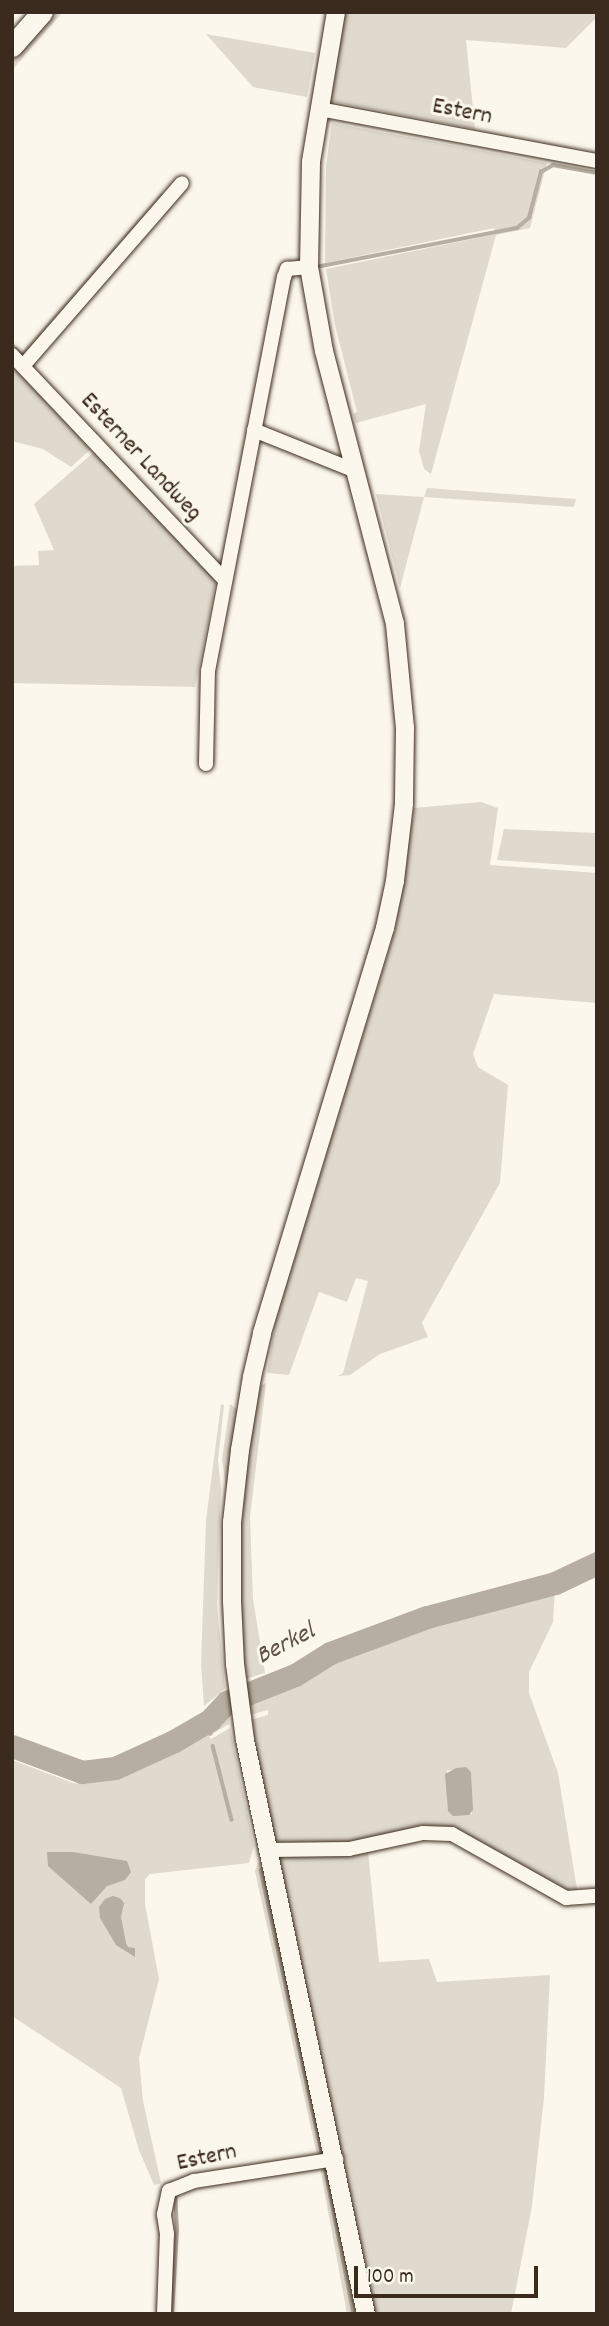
<!DOCTYPE html>
<html>
<head>
<meta charset="utf-8">
<style>
  body { margin:0 }
  #map { position:relative; width:609px; height:2326px; overflow:hidden; background:#fbf7ec; font-family:Dekko,sans-serif }
  div>[style] { position:absolute }
  [style*='--x'] { left:calc(var(--x)*1px); top:calc(var(--y)*1px); width:calc(var(--w)*1px); rotate:calc(var(--a)*1deg) }
  .green>* { inset:0; background:#dfd9ce }
  .water>* { inset:0; background:#b6aea2 }
  .stream>* { height:3.5px; margin:-1.75px; padding:0 1.75px; transform-origin:1.75px; border-radius:1.75px; background:#b6aea2 }
  .river>* { height:23px; margin:-11.5px; padding:0 11.5px; transform-origin:11.5px; border-radius:11.5px; background:#b6aea2 }
  .roads { filter:drop-shadow(0 0 2px #3b2a1e) drop-shadow(0 0 2px #3b2a1e) }
  .minor>* { height:14px; margin:-7px; padding:0 7px; transform-origin:7px; border-radius:7px; background:#fbf7ec }
  .tertiary>* { height:18px; margin:-9px; padding:0 9px; transform-origin:9px; border-radius:9px; background:#fbf7ec }
  .secondary>* { height:21px; margin:-10.5px; padding:0 10.5px; transform-origin:10.5px; border-radius:10.5px; background:#fbf7ec }
  span { translate:-50% -50%; white-space:nowrap; text-align:center; line-height:1.15; -webkit-text-stroke:6px #fbf7ec; paint-order:stroke }
  .street-label { font-size:24px; color:#3b2a1e }
  .water-label { font-size:26px; color:#605246; font-style:italic }
  .frame { position:absolute; inset:0; border:14px solid #3b2a1e; pointer-events:none }
  .scale { position:absolute; left:354px; top:2266px; width:184px; height:32px; box-sizing:border-box; border:4px solid #3b2a1e; border-top:0; padding-left:9px; font-size:21px; line-height:24px; white-space:nowrap; color:#3b2a1e; -webkit-text-stroke:5px #fbf7ec; paint-order:stroke }
</style>
</head>
<body>
<div id="map">
  <div class="green">
    <i style="clip-path:polygon(54px 12px,63px 12px,12px 70px,12px 60px)"></i>
    <i style="clip-path:polygon(341px 12px,597px 12px,597px 17px,566px 48px,466px 40px,475px 129px,325px 100px)"></i>
    <i style="clip-path:polygon(206px 34px,315px 53px,307px 97px,253px 87px)"></i>
    <i style="clip-path:polygon(332px 123px,547px 163px,530px 228px,496px 235px,431px 474px,424px 469px,419px 451px,426px 404px,356px 423px,353px 414px,357px 412px,335px 325px,326px 269px,496px 234px,494px 228px,325px 263px,326px 166px)"></i>
    <i style="clip-path:polygon(161px 193px,164px 195px,24px 355px,12px 353px,12px 342px,22px 352px)"></i>
    <i style="clip-path:polygon(12px 366px,91px 449px,71px 467px,43px 449px,12px 441px)"></i>
    <i style="clip-path:polygon(94px 452px,216px 580px,195px 687px,12px 683px,12px 566px,39px 565px,38px 551px,54px 550px,34px 504px)"></i>
    <i style="clip-path:polygon(427px 488px,576px 499px,574px 507px,424px 497px,400px 588px,376px 494px,424px 497px)"></i>
    <i style="clip-path:polygon(481px 802px,498px 808px,490px 865px,597px 873px,597px 1003px,494px 994px,473px 1054px,478px 1067px,508px 1085px,500px 1183px,422px 1323px,428px 1337px,380px 1354px,350px 1375px,338px 1376px,343px 1373px,368px 1281px,356px 1278px,347px 1302px,319px 1292px,289px 1375px,267px 1373px,276px 1319px,395px 930px,414px 808px)"></i>
    <i style="clip-path:polygon(504px 829px,597px 833px,597px 867px,497px 860px)"></i>
    <i style="clip-path:polygon(266px 1383px,250px 1517px,253px 1599px,265px 1673px,245px 1679px,240px 1639px,238px 1537px,256px 1388px)"></i>
    <i style="clip-path:polygon(221px 1404px,224px 1405px,218px 1460px,221px 1488px,217px 1605px,225px 1689px,204px 1706px,201px 1664px,206px 1520px)"></i>
    <i style="clip-path:polygon(230px 1404px,239px 1411px,227px 1494px,222px 1459px)"></i>
    <i style="clip-path:polygon(evenodd,555px 1589px,553px 1622px,529px 1672px,529px 1693px,558px 1773px,578px 1895px,568px 1895px,454px 1830px,333px 1845px,281px 1844px,273px 1837px,251px 1720px,268px 1715px,268px 1710px,250px 1715px,248px 1701px,314px 1676px,338px 1656px,440px 1619px,463px 1612px,492px 1611px,555px 1589px,447px 1770px,471px 1772px,472px 1814px,448px 1811px,447px 1770px)"></i>
    <i style="clip-path:polygon(228px 1709px,229px 1724px,209px 1736px,211px 1739px,230px 1728px,254px 1846px,249px 1863px,150px 1874px,145px 1879px,145px 1904px,159px 1979px,139px 2058px,143px 2101px,161px 2183px,154px 2185px,139px 2150px,121px 2088px,12px 2016px,12px 1760px,73px 1783px,87px 1784px,98px 1778px,115px 1775px,177px 1747px,211px 1728px)"></i>
    <i style="clip-path:polygon(368px 1851px,379px 1962px,429px 1959px,437px 1982px,550px 1975px,544px 2098px,532px 2206px,511px 2314px,372px 2314px,277px 1860px,286px 1854px)"></i>
    <i style="clip-path:polygon(265px 1862px,328px 2153px,318px 2160px,255px 1871px,258px 1863px)"></i>
    <i style="clip-path:polygon(327px 2166px,359px 2314px,347px 2314px,320px 2167px)"></i>
  </div>
  <div class="water">
    <i style="clip-path:polygon(456px 1768px,466px 1767px,471px 1772px,473px 1810px,469px 1815px,453px 1816px,448px 1811px,445px 1774px)"></i>
    <i style="clip-path:polygon(47px 1852px,73px 1852px,127px 1861px,131px 1872px,125px 1880px,107px 1886px,91px 1904px,48px 1866px)"></i>
    <i style="clip-path:polygon(113px 1896px,120px 1898px,124px 1903px,121px 1917px,126px 1943px,128px 1947px,135px 1948px,135px 1957px,116px 1945px,100px 1918px,99px 1907px,105px 1899px)"></i>
  </div>
  <div class="stream">
    <i style="--x:316;--y:267;--w:205;--a:-11"></i>
    <i style="--x:517;--y:228;--w:16;--a:-40"></i>
    <i style="--x:529;--y:218;--w:48;--a:-75.4"></i>
    <i style="--x:541;--y:172;--w:14;--a:-30"></i>
    <i style="--x:553;--y:165;--w:45;--a:10.3"></i>
    <i style="--x:208;--y:1721;--w:13;--a:77"></i>
    <i style="--x:213;--y:1746;--w:76;--a:75.6"></i>
    <i style="--x:261;--y:1870;--w:293;--a:77.8"></i>
    <i style="--x:326;--y:2171;--w:146;--a:78.9"></i>
    <i style="--x:172;--y:2314;--w:84;--a:-86.6"></i>
    <i style="--x:177;--y:2230;--w:33;--a:-93"></i>
  </div>
  <div class="river">
    <i style="--x:12;--y:1746;--w:75;--a:20.4"></i>
    <i style="--x:82;--y:1772;--w:33;--a:-7"></i>
    <i style="--x:115;--y:1768;--w:65;--a:-24.6"></i>
    <i style="--x:174;--y:1741;--w:42;--a:-30.3"></i>
    <i style="--x:210;--y:1720;--w:25;--a:-47"></i>
    <i style="--x:227;--y:1702;--w:73;--a:-21.7"></i>
    <i style="--x:295;--y:1675;--w:41;--a:-32.2"></i>
    <i style="--x:330;--y:1653;--w:103;--a:-20.4"></i>
    <i style="--x:427;--y:1617;--w:132;--a:-14.9"></i>
    <i style="--x:555;--y:1583;--w:47;--a:-25.5"></i>
  </div>
  <div class="roads">
    <div class="minor">
      <i style="--x:319;--y:109;--w:283;--a:10.6"></i>
      <i style="--x:12;--y:355;--w:310;--a:46.6"></i>
      <i style="--x:23;--y:366;--w:242;--a:-49"></i>
      <i style="--x:254;--y:430;--w:110;--a:21.9"></i>
      <i style="--x:206;--y:764;--w:93;--a:-88.8"></i>
      <i style="--x:208;--y:671;--w:401;--a:-79.1"></i>
      <i style="--x:284;--y:277;--w:9;--a:-69"></i>
      <i style="--x:287;--y:269;--w:22;--a:-5"></i>
      <i style="--x:268;--y:1850;--w:81;--a:-0.7"></i>
      <i style="--x:349;--y:1849;--w:76;--a:-12.2"></i>
      <i style="--x:423;--y:1833;--w:29;--a:2"></i>
      <i style="--x:452;--y:1834;--w:131;--a:29.3"></i>
      <i style="--x:566;--y:1898;--w:31;--a:-4"></i>
      <i style="--x:164;--y:2314;--w:80;--a:-87.9"></i>
      <i style="--x:167;--y:2234;--w:20;--a:-99"></i>
      <i style="--x:164;--y:2214;--w:24;--a:-78"></i>
      <i style="--x:169;--y:2191;--w:27;--a:-22"></i>
      <i style="--x:194;--y:2181;--w:144;--a:-8.8"></i>
    </div>
    <div class="tertiary">
      <i style="--x:336;--y:12;--w:152;--a:99.5"></i>
      <i style="--x:311;--y:162;--w:105;--a:91.1"></i>
      <i style="--x:309;--y:267;--w:85;--a:79.9"></i>
      <i style="--x:324;--y:351;--w:282;--a:75.4"></i>
      <i style="--x:395;--y:624;--w:104;--a:84.5"></i>
      <i style="--x:405;--y:728;--w:76;--a:90.8"></i>
      <i style="--x:404;--y:804;--w:78;--a:96.7"></i>
      <i style="--x:395;--y:881;--w:48;--a:102"></i>
      <i style="--x:385;--y:928;--w:424;--a:106.9"></i>
      <i style="--x:262;--y:1334;--w:44;--a:103.1"></i>
      <i style="--x:252;--y:1377;--w:74;--a:99.3"></i>
      <i style="--x:240;--y:1450;--w:72;--a:96.3"></i>
      <i style="--x:232;--y:1522;--w:79;--a:90"></i>
      <i style="--x:232;--y:1601;--w:63;--a:87.3"></i>
      <i style="--x:235;--y:1664;--w:77;--a:82.5"></i>
      <i style="--x:245;--y:1740;--w:587;--a:78.1"></i>
    </div>
    <div class="secondary">
      <i style="--x:12;--y:46;--w:45;--a:-48.6"></i>
    </div>
  </div>
  <div class="street-label">
    <span style="left:462px;top:113px;rotate:11deg">Estern</span>
    <span style="left:140px;top:458px;rotate:47deg">Esterner Landweg</span>
    <span style="left:207px;top:2159px;rotate:-12deg">Estern</span>
  </div>
  <div class="water-label">
    <span style="left:286px;top:1645px;rotate:-27deg">Berkel</span>
  </div>
  <div class="frame"></div>
  <div class="scale">100 m</div>
</div>
</body>
</html>
